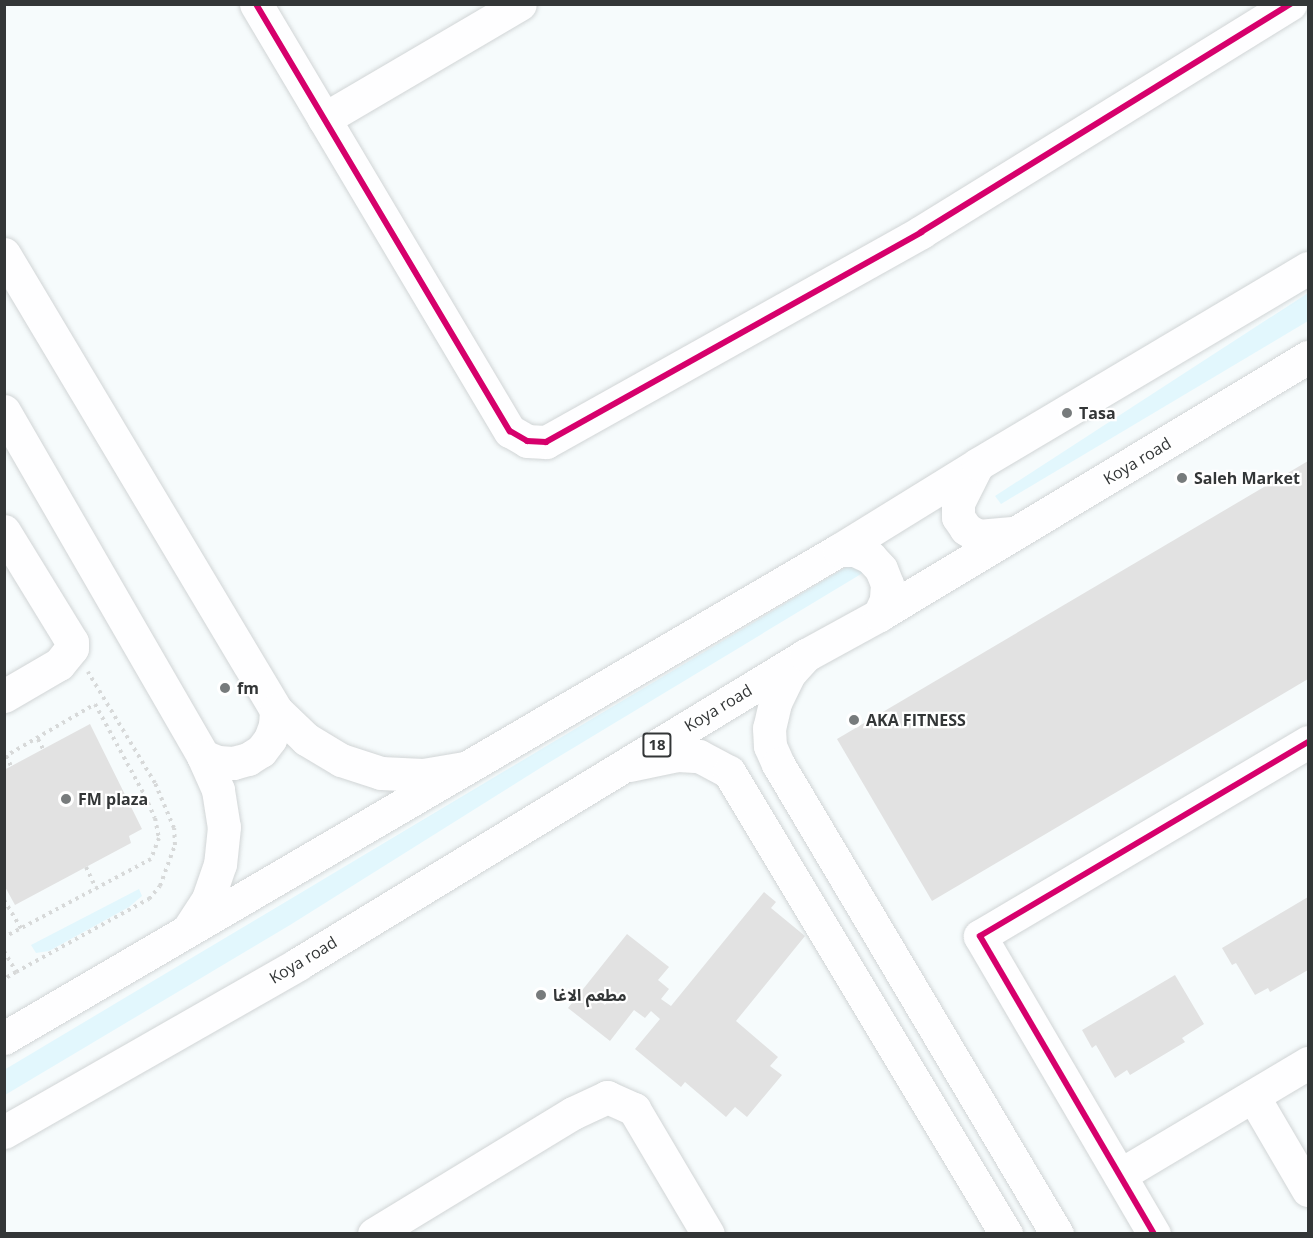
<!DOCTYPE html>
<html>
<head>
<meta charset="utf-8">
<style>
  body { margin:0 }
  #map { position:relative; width:1313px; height:1238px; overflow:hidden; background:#f6fbfc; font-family:"Open Sans","Noto Sans Arabic",sans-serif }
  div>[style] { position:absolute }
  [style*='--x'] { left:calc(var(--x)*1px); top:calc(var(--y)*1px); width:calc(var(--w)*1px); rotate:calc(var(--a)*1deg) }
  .green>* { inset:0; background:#e2f7fd }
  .building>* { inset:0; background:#e2e2e2 }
  .path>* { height:4px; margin-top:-2px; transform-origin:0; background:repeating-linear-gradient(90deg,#d7d9d9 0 3px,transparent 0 7.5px) }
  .roads { filter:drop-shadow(0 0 2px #d1d5d6) drop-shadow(0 0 2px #d1d5d6) }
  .minor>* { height:33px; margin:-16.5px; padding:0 16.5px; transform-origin:16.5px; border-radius:16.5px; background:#fefeff }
  .major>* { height:33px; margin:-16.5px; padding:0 16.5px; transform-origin:16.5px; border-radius:16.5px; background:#fefeff }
  .highway>* { height:33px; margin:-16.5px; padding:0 16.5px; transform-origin:16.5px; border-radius:16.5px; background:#fefeff }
  .cycleway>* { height:6px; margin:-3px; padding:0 3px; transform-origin:3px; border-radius:3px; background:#d6006c }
  .dots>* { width:16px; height:16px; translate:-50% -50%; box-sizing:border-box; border:3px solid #fff; border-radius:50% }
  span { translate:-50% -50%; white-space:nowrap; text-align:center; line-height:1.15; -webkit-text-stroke:4.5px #fff; paint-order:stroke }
  .shield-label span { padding:2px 4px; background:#fff; border:2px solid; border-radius:4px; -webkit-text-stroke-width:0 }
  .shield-label { font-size:15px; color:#333637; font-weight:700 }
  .poi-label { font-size:16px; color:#333637; font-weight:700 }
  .left { translate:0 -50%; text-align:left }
  .street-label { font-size:16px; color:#333637 }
  .frame { position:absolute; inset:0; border:6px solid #333637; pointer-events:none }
</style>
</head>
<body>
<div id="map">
  <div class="green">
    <i style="clip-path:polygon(1308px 293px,1308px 321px,1001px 504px,995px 496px)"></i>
    <i style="clip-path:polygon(858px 560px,866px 571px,545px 765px,290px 925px,5px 1095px,4px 1070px)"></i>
    <i style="clip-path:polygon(139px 889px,142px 896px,129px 907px,49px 951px,36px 953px,31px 945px)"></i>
  </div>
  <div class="building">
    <i style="clip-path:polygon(1308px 461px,1308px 679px,932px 901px,837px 739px)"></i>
    <i style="clip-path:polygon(90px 724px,142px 829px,129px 836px,131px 843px,15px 905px,4px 885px,4px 770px)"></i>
    <i style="clip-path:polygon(764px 892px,776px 902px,771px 908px,805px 936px,736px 1021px,778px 1057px,770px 1066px,782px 1075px,747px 1117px,735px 1107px,726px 1117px,685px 1082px,681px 1087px,635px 1049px,660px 1019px,651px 1011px,645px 1018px,634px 1010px,610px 1041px,568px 1008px,627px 934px,669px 967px,658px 980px,669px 989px,661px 999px,671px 1006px)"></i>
    <i style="clip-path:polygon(1308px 897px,1308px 970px,1270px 992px,1268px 988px,1255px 995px,1236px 963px,1232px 965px,1222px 948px)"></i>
    <i style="clip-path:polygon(1175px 975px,1204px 1024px,1182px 1038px,1185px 1042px,1130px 1075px,1127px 1070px,1115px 1078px,1096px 1045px,1092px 1048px,1082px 1030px)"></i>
  </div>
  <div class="path">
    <i style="--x:38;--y:739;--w:11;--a:63"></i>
    <i style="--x:6;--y:756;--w:11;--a:63"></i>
    <i style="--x:4;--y:757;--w:105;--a:-30.2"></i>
    <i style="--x:95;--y:704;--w:105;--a:61.5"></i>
    <i style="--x:145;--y:796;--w:24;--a:66"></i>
    <i style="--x:155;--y:818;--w:20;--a:79"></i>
    <i style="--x:159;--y:838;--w:22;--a:111"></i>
    <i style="--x:151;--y:859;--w:166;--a:152"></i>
    <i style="--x:86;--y:867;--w:23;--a:65"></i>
    <i style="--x:4;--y:900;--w:33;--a:59"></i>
    <i style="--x:4;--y:951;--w:24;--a:60"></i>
    <i style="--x:16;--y:972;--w:14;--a:150"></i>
    <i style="--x:16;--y:972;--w:152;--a:-28.8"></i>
    <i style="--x:149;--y:899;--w:17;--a:-50"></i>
    <i style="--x:160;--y:886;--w:44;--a:-69.9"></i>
    <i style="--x:175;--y:845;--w:17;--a:-93"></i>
    <i style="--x:174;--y:828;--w:49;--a:-112.9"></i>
    <i style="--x:155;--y:783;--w:130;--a:-121.1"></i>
  </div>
  <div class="roads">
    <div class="minor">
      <i style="--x:256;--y:4;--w:497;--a:59.3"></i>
      <i style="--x:510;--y:431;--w:20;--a:30"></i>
      <i style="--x:527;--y:441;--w:19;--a:3"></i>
      <i style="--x:546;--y:442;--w:430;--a:-29.2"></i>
      <i style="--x:921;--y:232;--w:434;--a:-31.7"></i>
      <i style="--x:324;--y:119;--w:227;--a:-30.4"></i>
      <i style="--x:4;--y:531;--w:130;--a:58.5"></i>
      <i style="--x:72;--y:642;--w:6;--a:90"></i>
      <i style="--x:72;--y:648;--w:21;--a:129"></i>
      <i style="--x:59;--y:664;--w:64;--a:149.8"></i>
      <i style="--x:806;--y:655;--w:25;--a:132"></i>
      <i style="--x:789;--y:674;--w:32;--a:116"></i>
      <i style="--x:775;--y:703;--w:26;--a:103"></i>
      <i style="--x:769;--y:728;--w:18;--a:87"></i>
      <i style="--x:770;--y:746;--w:20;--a:66"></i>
      <i style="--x:778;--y:764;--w:547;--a:59.31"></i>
      <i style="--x:629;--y:765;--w:49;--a:-11.8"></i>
      <i style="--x:677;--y:755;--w:22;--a:3"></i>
      <i style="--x:699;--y:756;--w:34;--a:28"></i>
      <i style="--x:729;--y:772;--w:539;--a:59.05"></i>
      <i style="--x:1253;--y:1096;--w:109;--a:59.7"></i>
      <i style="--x:1120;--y:1175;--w:219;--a:-30.8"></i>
      <i style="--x:374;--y:1234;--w:233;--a:-31.3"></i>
      <i style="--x:573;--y:1113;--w:38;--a:-25"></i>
      <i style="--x:607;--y:1097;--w:30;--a:24"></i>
      <i style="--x:634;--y:1109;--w:145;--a:59.4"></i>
      <i style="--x:1154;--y:1234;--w:345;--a:-120.3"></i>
      <i style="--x:980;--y:936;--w:381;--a:-30.6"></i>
    </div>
    <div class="major">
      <i style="--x:4;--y:254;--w:531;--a:59.18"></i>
      <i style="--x:276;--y:710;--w:42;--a:44"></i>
      <i style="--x:306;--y:739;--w:41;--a:31"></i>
      <i style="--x:341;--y:760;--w:42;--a:18"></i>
      <i style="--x:381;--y:773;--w:42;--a:2.7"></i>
      <i style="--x:423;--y:775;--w:42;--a:-9.7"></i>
      <i style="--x:4;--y:411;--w:398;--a:60"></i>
      <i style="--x:203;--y:756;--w:37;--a:66"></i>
      <i style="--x:218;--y:790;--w:37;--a:81"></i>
      <i style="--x:224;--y:827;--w:37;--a:96"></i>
      <i style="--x:220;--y:864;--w:37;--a:109"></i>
      <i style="--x:208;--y:899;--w:37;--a:123"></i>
      <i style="--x:203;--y:756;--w:16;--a:22"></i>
      <i style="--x:218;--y:762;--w:15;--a:4"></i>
      <i style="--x:233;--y:763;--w:16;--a:-15"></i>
      <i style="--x:248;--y:759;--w:15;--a:-32"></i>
      <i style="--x:261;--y:751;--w:15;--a:-53"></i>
      <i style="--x:270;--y:739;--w:15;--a:-70"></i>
      <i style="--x:275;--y:725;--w:15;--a:-86"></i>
    </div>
    <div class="highway">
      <i style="--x:977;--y:465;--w:42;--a:116.6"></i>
      <i style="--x:958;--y:503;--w:14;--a:90"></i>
      <i style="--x:958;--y:517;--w:14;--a:56"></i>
      <i style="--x:966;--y:529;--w:14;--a:30"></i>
      <i style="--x:978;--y:536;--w:37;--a:-5"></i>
      <i style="--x:839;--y:550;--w:16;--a:0"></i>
      <i style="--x:855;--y:550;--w:17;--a:25"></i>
      <i style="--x:870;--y:557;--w:16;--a:47"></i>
      <i style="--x:881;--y:569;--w:16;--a:68"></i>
      <i style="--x:887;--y:584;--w:16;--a:94"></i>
      <i style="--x:886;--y:600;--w:17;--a:115"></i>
      <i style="--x:4;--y:1038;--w:967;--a:-30.3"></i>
      <i style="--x:839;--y:550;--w:163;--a:-31.7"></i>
      <i style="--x:978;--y:464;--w:384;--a:-30.7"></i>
      <i style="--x:4;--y:1132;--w:339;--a:-29.7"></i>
      <i style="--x:298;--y:964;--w:595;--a:-31.31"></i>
      <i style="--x:806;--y:655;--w:83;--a:-28.7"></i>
      <i style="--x:879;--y:615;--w:501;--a:-31.02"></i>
    </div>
  </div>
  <div class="cycleway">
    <i style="--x:256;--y:4;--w:497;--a:59.3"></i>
    <i style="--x:510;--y:431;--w:20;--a:30"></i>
    <i style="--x:527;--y:441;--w:19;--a:3"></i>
    <i style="--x:546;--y:442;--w:430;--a:-29.2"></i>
    <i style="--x:921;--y:232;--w:434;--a:-31.7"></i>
    <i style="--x:1154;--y:1234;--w:345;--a:-120.3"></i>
    <i style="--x:980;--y:936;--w:381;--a:-30.6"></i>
  </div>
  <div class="dots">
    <i style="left:1067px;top:413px;background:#777b7c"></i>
    <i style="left:1182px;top:478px;background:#777b7c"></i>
    <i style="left:225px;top:688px;background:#777b7c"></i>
    <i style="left:854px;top:720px;background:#777b7c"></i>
    <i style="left:66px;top:799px;background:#777b7c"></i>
    <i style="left:541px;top:995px;background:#777b7c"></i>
  </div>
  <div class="shield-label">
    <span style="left:657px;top:745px">18</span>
  </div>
  <div class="poi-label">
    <span class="left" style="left:1079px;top:413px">Tasa</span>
    <span class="left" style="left:1194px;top:478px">Saleh Market</span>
    <span class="left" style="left:237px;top:688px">fm</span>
    <span class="left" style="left:866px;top:720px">AKA FITNESS</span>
    <span class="left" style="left:78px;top:799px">FM plaza</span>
    <span class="left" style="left:553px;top:995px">مطعم الاغا</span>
  </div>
  <div class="street-label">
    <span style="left:1137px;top:461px;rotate:-31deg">Koya road</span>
    <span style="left:718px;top:708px;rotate:-31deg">Koya road</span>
    <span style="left:303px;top:960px;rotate:-31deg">Koya road</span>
  </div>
  <div class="frame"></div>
</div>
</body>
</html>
